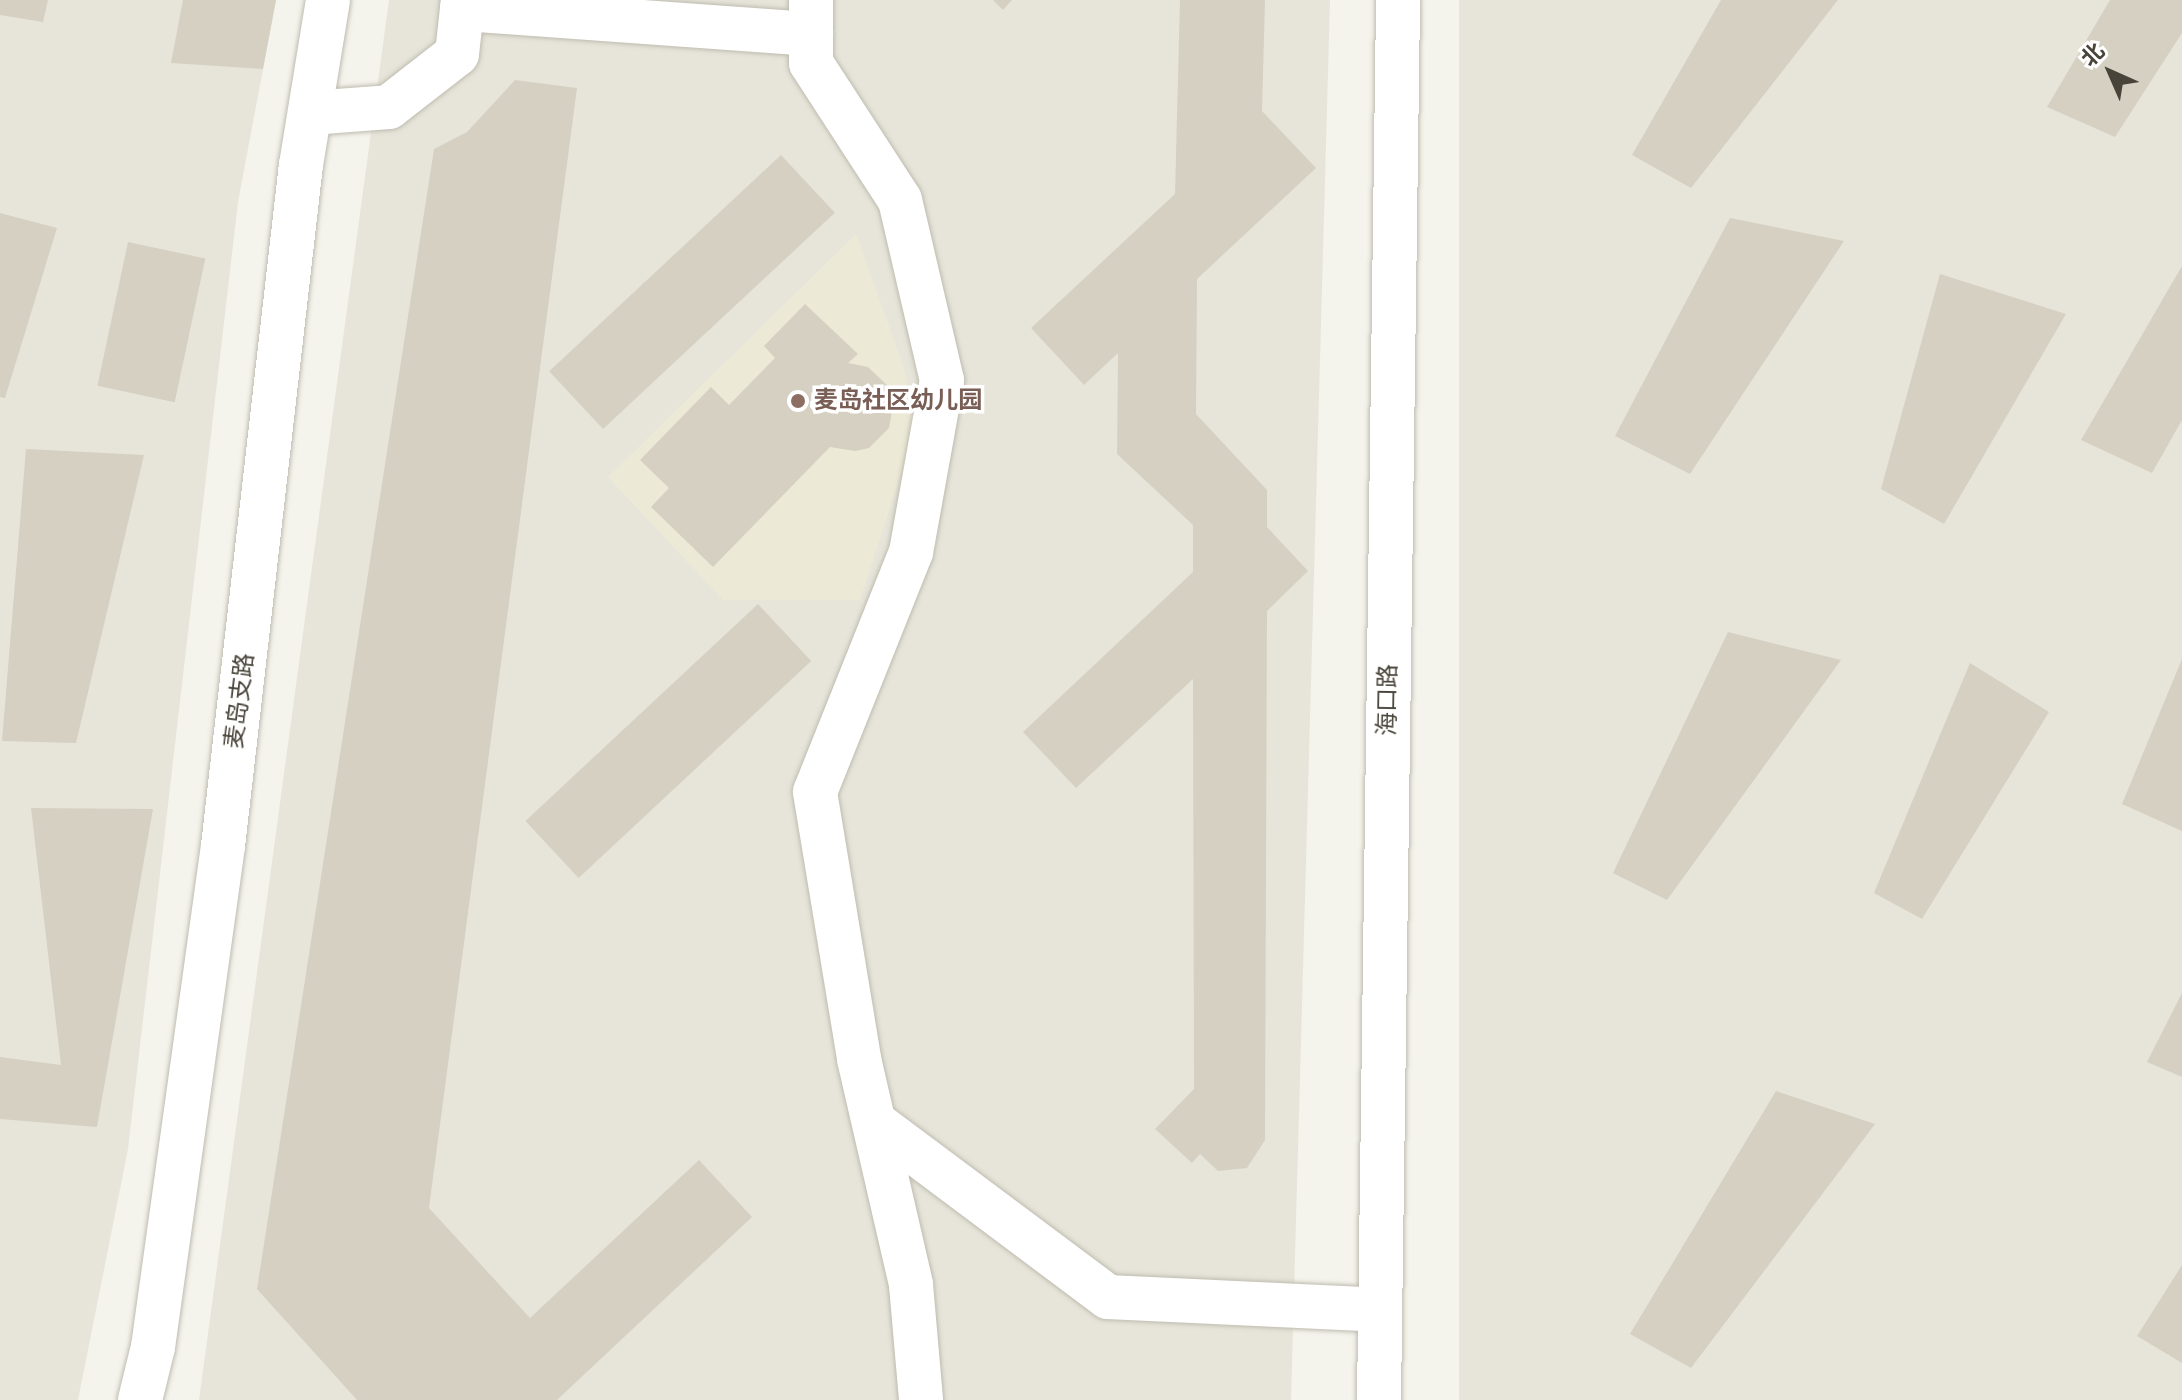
<!DOCTYPE html>
<html>
<head>
<meta charset="utf-8">
<style>
  body { margin:0 }
  #map { position:relative; width:2182px; height:1400px; overflow:hidden; background:#f4f3ec; font-family:"Roboto Condensed","Noto Sans SC",sans-serif }
  div>[style] { position:absolute }
  [style*='--x'] { left:calc(var(--x)*1px); top:calc(var(--y)*1px); width:calc(var(--w)*1px); rotate:calc(var(--a)*1deg) }
  .residential>* { inset:0; background:#e7e5da; transform-origin:0 0 }
  .education>* { inset:0; background:#ece9d7 }
  .building>* { inset:0; background:#d5d0c2; transform-origin:0 0 }
  .roads { filter:drop-shadow(0 0 2px #bfbcaf) drop-shadow(0 0 2px #bfbcaf) }
  .minor>* { height:44px; margin:-22px; padding:0 22px; transform-origin:22px; border-radius:22px; background:#fff }
  .dots>* { width:22px; height:22px; translate:-50% -50%; box-sizing:border-box; border:4px solid #fff; border-radius:50% }
  span { translate:-50% -50%; white-space:nowrap; text-align:center; line-height:1.15; -webkit-text-stroke:7px #fff; paint-order:stroke }
  .education-label { font-size:24px; color:#785e54; font-weight:700 }
  .left { translate:0 -50%; text-align:left }
  .street-label { font-size:24px; color:#48443a }
  .north { position:absolute; left:2070px; top:32px; width:80px; height:80px; -webkit-text-stroke:6px #fff; paint-order:stroke; rotate:315deg; font-size:22px; font-weight:700; line-height:32px; text-align:center; color:#48443a }
  .north::after { content:''; display:block; margin:auto; width:28px; height:36px; background:#48443a; clip-path:polygon(50% 0,100% 100%,50% 72%,0 100%) }
</style>
</head>
<body>
<div id="map">
  <div class="residential">
    <i style="clip-path:polygon(0 0,276px 0,238px 202px,128px 1149px,78px 1400px,0 1400px)"></i>
    <i style="clip-path:polygon(389px 0,1330px 0,1291px 1400px,199px 1400px)"></i>
    <i style="left:1459px;top:0;width:723px;height:1400px"></i>
  </div>
  <div class="education">
    <i style="clip-path:polygon(856px 234px,905px 371px,915px 430px,860px 600px,723px 600px,608px 477px)"></i>
  </div>
  <div class="building">
    <i style="clip-path:polygon(0 0,48px 0,43px 22px,0 15px)"></i>
    <i style="clip-path:polygon(183px 0,276px 0,263px 69px,171px 63px)"></i>
    <i style="clip-path:polygon(993px 0,1012px 0,1003px 10px)"></i>
    <i style="clip-path:polygon(1180px 0,1265px 0,1262px 111px,1316px 168px,1197px 279px,1196px 414px,1267px 490px,1267px 527px,1308px 571px,1267px 611px,1265px 1140px,1247px 1168px,1218px 1171px,1200px 1154px,1192px 1163px,1155px 1129px,1194px 1089px,1193px 679px,1076px 788px,1023px 732px,1193px 572px,1193px 525px,1117px 454px,1118px 353px,1084px 385px,1031px 328px,1175px 194px)"></i>
    <i style="clip-path:polygon(1721px 0,1838px 0,1691px 188px,1632px 155px)"></i>
    <i style="clip-path:polygon(2110px 0,2182px 0,2182px 33px,2115px 137px,2047px 107px)"></i>
    <i style="clip-path:polygon(515px 80px,577px 88px,429px 1208px,530px 1318px,699px 1160px,752px 1217px,557px 1400px,357px 1400px,257px 1289px,434px 149px,467px 132px)"></i>
    <i style="left:781px;top:155px;width:79px;height:317px;rotate:47deg"></i>
    <i style="clip-path:polygon(0 213px,57px 228px,5px 398px,0 397px)"></i>
    <i style="clip-path:polygon(1730px 218px,1844px 241px,1690px 474px,1615px 436px)"></i>
    <i style="left:128px;top:242px;width:79px;height:147px;rotate:12deg"></i>
    <i style="clip-path:polygon(2182px 266px,2182px 420px,2152px 473px,2081px 440px)"></i>
    <i style="clip-path:polygon(1940px 274px,2066px 314px,1944px 524px,1881px 489px)"></i>
    <i style="clip-path:polygon(805px 304px,858px 354px,848px 363px,868px 367px,889px 387px,894px 400px,889px 428px,869px 448px,855px 451px,830px 447px,713px 567px,651px 507px,669px 488px,640px 460px,711px 387px,729px 405px,775px 358px,764px 346px)"></i>
    <i style="clip-path:polygon(26px 449px,144px 455px,76px 743px,2px 741px)"></i>
    <i style="left:758px;top:604px;width:78px;height:318px;rotate:47deg"></i>
    <i style="clip-path:polygon(1728px 632px,1841px 660px,1667px 900px,1613px 873px)"></i>
    <i style="clip-path:polygon(2182px 659px,2182px 831px,2122px 804px)"></i>
    <i style="clip-path:polygon(1970px 663px,2049px 712px,1922px 919px,1874px 893px)"></i>
    <i style="clip-path:polygon(31px 808px,153px 809px,97px 1127px,0 1119px,0 1057px,61px 1065px)"></i>
    <i style="clip-path:polygon(2182px 993px,2182px 1077px,2147px 1062px)"></i>
    <i style="clip-path:polygon(1776px 1091px,1875px 1124px,1691px 1368px,1630px 1334px)"></i>
    <i style="clip-path:polygon(2182px 1265px,2182px 1363px,2137px 1336px)"></i>
  </div>
  <div class="roads">
    <div class="minor">
      <i style="--x:811;--y:0;--w:63;--a:90"></i>
      <i style="--x:811;--y:63;--w:163;--a:57"></i>
      <i style="--x:900;--y:200;--w:185;--a:76.9"></i>
      <i style="--x:942;--y:380;--w:175;--a:100.2"></i>
      <i style="--x:911;--y:552;--w:258;--a:111.8"></i>
      <i style="--x:815;--y:792;--w:271;--a:80.6"></i>
      <i style="--x:859;--y:1059;--w:232;--a:77"></i>
      <i style="--x:911;--y:1285;--w:115;--a:85"></i>
      <i style="--x:462;--y:9;--w:350;--a:4.1"></i>
      <i style="--x:310;--y:113;--w:79;--a:-4.3"></i>
      <i style="--x:389;--y:107;--w:86;--a:-37.9"></i>
      <i style="--x:457;--y:54;--w:54;--a:-83.7"></i>
      <i style="--x:874;--y:1122;--w:292;--a:36.8"></i>
      <i style="--x:1108;--y:1297;--w:271;--a:2.7"></i>
      <i style="--x:140;--y:1400;--w:55;--a:-76.2"></i>
      <i style="--x:153;--y:1347;--w:506;--a:-82.05"></i>
      <i style="--x:223;--y:846;--w:685;--a:-83.47"></i>
      <i style="--x:301;--y:165;--w:167;--a:-80.7"></i>
      <i style="--x:1379;--y:1400;--w:1400;--a:-89.22"></i>
    </div>
  </div>
  <div class="dots">
    <i style="left:798px;top:401px;background:#8d6e63"></i>
  </div>
  <div class="education-label">
    <span class="left" style="left:814px;top:401px">麦岛社区幼儿园</span>
  </div>
  <div class="street-label">
    <span style="left:1388px;top:700px;rotate:-89deg">海口路</span>
    <span style="left:240px;top:701px;rotate:-83deg">麦岛支路</span>
  </div>
  <div class="north">北</div>
</div>
</body>
</html>
